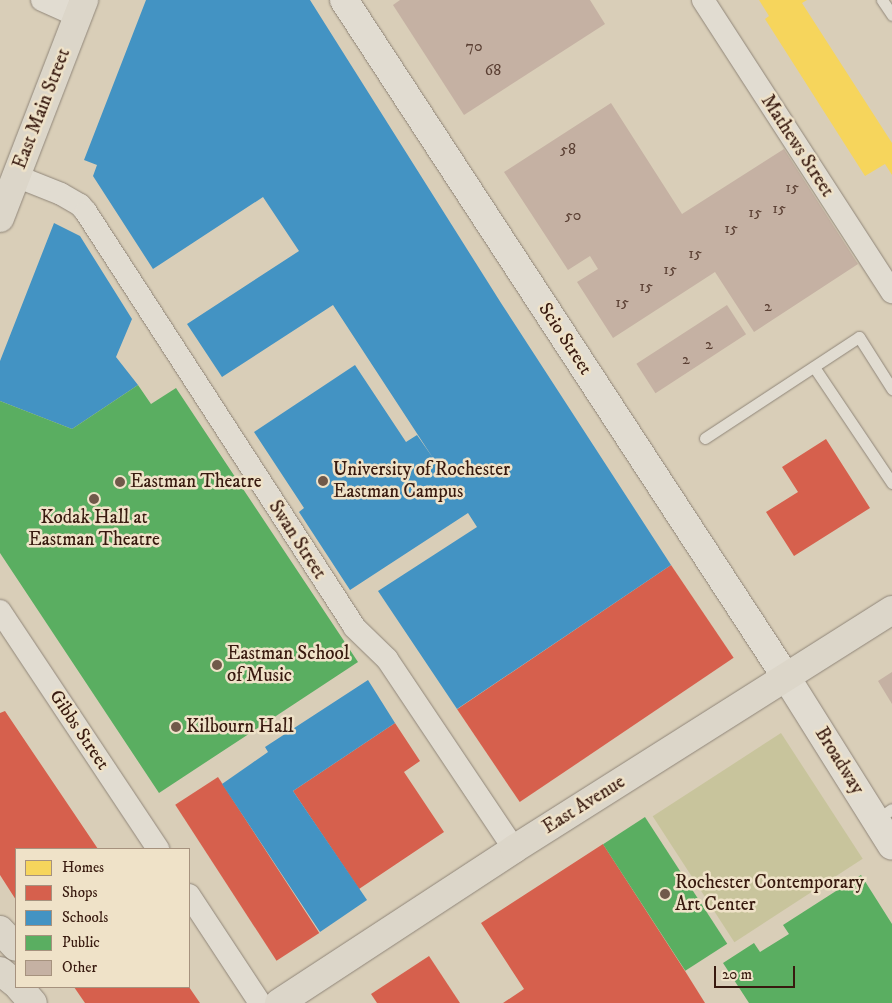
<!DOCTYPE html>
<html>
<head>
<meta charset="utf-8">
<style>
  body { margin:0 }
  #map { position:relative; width:892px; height:1003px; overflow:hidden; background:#d9ceb8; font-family:"IM FELL DW Pica",serif }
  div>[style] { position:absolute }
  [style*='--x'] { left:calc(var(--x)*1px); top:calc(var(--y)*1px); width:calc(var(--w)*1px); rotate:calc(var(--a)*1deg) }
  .green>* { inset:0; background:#c8c49c; transform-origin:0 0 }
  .homes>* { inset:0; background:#f6d55c }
  .shops>* { inset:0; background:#d6604d; transform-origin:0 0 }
  .schools>* { inset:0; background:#4393c3 }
  .public>* { inset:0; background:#5aae61; transform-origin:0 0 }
  .building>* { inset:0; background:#c5b1a3; transform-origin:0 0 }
  .roads { filter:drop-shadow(0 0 1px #908679) drop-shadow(0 0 1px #908679) }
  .service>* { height:11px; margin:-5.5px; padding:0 5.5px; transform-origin:5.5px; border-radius:5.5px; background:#e1dcd1 }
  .minor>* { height:22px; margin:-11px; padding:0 11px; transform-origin:11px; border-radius:11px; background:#e1dcd1 }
  .tertiary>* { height:28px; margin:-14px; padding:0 14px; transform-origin:14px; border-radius:14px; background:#e1dcd1 }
  .primary>* { height:28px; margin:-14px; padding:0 14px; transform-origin:14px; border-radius:14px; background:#dcd6c9 }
  .dots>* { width:14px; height:14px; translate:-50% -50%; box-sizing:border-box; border:2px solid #efe2c8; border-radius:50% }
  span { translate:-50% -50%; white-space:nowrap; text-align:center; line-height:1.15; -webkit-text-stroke:5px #efe2c8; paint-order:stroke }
  .number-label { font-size:16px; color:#5b4034 }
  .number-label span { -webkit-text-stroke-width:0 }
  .street-label { font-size:19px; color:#381a0f }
  .poi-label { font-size:19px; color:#381a0f }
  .left { translate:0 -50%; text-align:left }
  .legend { position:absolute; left:15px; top:848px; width:175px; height:140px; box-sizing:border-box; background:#efe2c8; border:1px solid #a6927e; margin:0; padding:6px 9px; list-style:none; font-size:15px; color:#381a0f }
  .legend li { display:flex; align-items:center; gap:10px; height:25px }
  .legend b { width:25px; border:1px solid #a6927e }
  .scale { position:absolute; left:714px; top:966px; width:81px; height:22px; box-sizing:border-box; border:2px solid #381a0f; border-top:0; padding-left:6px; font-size:15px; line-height:18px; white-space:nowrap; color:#381a0f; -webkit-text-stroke:4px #efe2c8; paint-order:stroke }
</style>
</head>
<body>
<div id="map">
  <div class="green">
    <i style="left:781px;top:733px;width:150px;height:153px;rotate:57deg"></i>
  </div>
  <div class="homes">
    <i style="clip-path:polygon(759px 0,807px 0,802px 3px,892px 143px,892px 175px,885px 164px,865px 176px,765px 19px,769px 16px)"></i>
  </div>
  <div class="shops">
    <i style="clip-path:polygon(826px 439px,870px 508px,794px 556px,766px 512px,798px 492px,782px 467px)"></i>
    <i style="left:671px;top:565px;width:112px;height:258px;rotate:56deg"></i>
    <i style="clip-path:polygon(5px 711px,98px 849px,16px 849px,16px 900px,0 875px,0 713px)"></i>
    <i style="clip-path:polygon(395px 723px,420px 761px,404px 772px,444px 832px,359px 889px,293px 791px)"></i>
    <i style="left:218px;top:777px;width:186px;height:51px;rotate:57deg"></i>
    <i style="clip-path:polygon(603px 844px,685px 971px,705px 1003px,503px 1003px,524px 989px,481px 923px)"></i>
    <i style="clip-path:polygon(429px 956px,460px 1003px,377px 1003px,371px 994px)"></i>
    <i style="clip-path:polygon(74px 987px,189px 987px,200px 1003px,85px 1003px)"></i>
  </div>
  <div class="schools">
    <i style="clip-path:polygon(146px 0,310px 0,501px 303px,671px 565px,457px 709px,378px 591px,477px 527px,468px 513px,350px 590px,299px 512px,304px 508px,254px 432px,355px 365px,406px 442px,417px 435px,433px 458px,333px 305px,222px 377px,187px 324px,299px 251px,263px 197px,153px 269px,93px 176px,97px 165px,84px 160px)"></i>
    <i style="clip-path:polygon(54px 223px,80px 236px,132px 319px,116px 357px,138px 385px,72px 429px,0 401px,0 361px)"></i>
    <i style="clip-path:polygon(368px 680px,395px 723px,293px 791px,367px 900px,320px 932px,222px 784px,268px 752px,265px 747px)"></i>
  </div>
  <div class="public">
    <i style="clip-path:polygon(138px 385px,151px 404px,176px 388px,358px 662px,159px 793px,0 553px,0 401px,72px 429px)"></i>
    <i style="left:645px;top:817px;width:151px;height:50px;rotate:57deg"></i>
    <i style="clip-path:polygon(861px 875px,892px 924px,892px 1003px,749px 1003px,723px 963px,754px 943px,760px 952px,789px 934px,783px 925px)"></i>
  </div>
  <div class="building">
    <i style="clip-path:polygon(400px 0,590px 0,605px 24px,464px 115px,393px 5px)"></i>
    <i style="clip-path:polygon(611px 103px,682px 214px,784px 149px,858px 264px,754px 332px,715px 272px,613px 338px,577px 282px,598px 269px,590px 256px,568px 270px,504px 172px)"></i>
    <i style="left:727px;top:305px;width:35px;height:108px;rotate:57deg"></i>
    <i style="clip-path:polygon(892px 672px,892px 704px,878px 681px)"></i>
  </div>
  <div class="roads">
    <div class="service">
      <i style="--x:882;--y:0;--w:18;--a:56"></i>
      <i style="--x:814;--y:367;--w:140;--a:56.1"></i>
      <i style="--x:705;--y:438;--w:184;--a:-33.3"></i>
      <i style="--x:859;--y:337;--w:62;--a:57.6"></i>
      <i style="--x:876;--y:820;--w:19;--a:-35"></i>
    </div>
    <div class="minor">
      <i style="--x:42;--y:0;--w:39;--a:24"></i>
      <i style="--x:703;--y:0;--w:348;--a:57.1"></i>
      <i style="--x:16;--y:176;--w:48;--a:21.8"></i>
      <i style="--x:61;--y:194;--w:22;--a:30"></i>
      <i style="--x:80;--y:205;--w:9;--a:49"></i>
      <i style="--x:86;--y:212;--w:494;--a:57.1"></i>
      <i style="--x:354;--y:627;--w:46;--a:44.1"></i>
      <i style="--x:387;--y:659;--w:229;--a:56.2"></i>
      <i style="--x:0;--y:611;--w:286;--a:56.4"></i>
      <i style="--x:189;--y:895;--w:129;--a:56.7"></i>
    </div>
    <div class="tertiary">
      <i style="--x:344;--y:0;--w:809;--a:56.86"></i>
      <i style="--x:786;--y:677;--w:199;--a:57.9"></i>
    </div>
    <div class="primary">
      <i style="--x:0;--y:218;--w:234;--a:-68.9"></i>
      <i style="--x:0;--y:930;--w:23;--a:47"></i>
      <i style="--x:0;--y:971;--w:21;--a:39"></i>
      <i style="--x:19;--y:987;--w:21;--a:49"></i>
      <i style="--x:279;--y:1003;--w:281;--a:-33.2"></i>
      <i style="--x:514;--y:849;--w:447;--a:-32.3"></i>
    </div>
  </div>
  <div class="dots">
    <i style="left:323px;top:481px;background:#70594a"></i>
    <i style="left:120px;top:482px;background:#70594a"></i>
    <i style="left:94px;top:499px;background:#70594a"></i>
    <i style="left:217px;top:665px;background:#70594a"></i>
    <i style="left:176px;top:727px;background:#70594a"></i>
    <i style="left:665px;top:894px;background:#70594a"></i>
  </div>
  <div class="number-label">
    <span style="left:474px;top:46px">70</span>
    <span style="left:493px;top:70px">68</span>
    <span style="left:568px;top:149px">58</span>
    <span style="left:792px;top:187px">15</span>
    <span style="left:779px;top:208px">15</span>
    <span style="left:755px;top:212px">15</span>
    <span style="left:573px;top:215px">50</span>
    <span style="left:731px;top:228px">15</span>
    <span style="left:695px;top:253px">15</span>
    <span style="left:670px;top:269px">15</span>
    <span style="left:646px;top:286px">15</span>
    <span style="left:622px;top:302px">15</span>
    <span style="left:768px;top:306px">2</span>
    <span style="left:709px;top:344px">2</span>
    <span style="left:686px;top:359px">2</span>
  </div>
  <div class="street-label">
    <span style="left:42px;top:109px;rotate:-69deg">East Main Street</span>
    <span style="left:797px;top:146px;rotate:57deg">Mathews Street</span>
    <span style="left:565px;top:339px;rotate:57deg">Scio Street</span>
    <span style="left:297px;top:540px;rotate:57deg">Swan Street</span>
    <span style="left:79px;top:730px;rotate:56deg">Gibbs Street</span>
    <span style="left:839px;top:761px;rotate:58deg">Broadway</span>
    <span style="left:584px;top:805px;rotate:-32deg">East Avenue</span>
  </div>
  <div class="poi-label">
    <span class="left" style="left:333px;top:481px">University of Rochester<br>Eastman Campus</span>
    <span class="left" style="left:130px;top:482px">Eastman Theatre</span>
    <span style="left:94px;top:529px">Kodak Hall at<br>Eastman Theatre</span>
    <span class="left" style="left:227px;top:665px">Eastman School<br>of Music</span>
    <span class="left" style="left:186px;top:727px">Kilbourn Hall</span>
    <span class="left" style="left:675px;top:894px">Rochester Contemporary<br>Art Center</span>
  </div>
  <ul class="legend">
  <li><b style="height:14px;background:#f6d55c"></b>Homes</li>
  <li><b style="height:14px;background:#d6604d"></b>Shops</li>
  <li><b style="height:14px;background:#4393c3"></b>Schools</li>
  <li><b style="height:14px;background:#5aae61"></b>Public</li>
  <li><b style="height:14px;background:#c5b1a3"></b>Other</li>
  </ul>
  <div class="scale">20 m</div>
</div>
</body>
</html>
